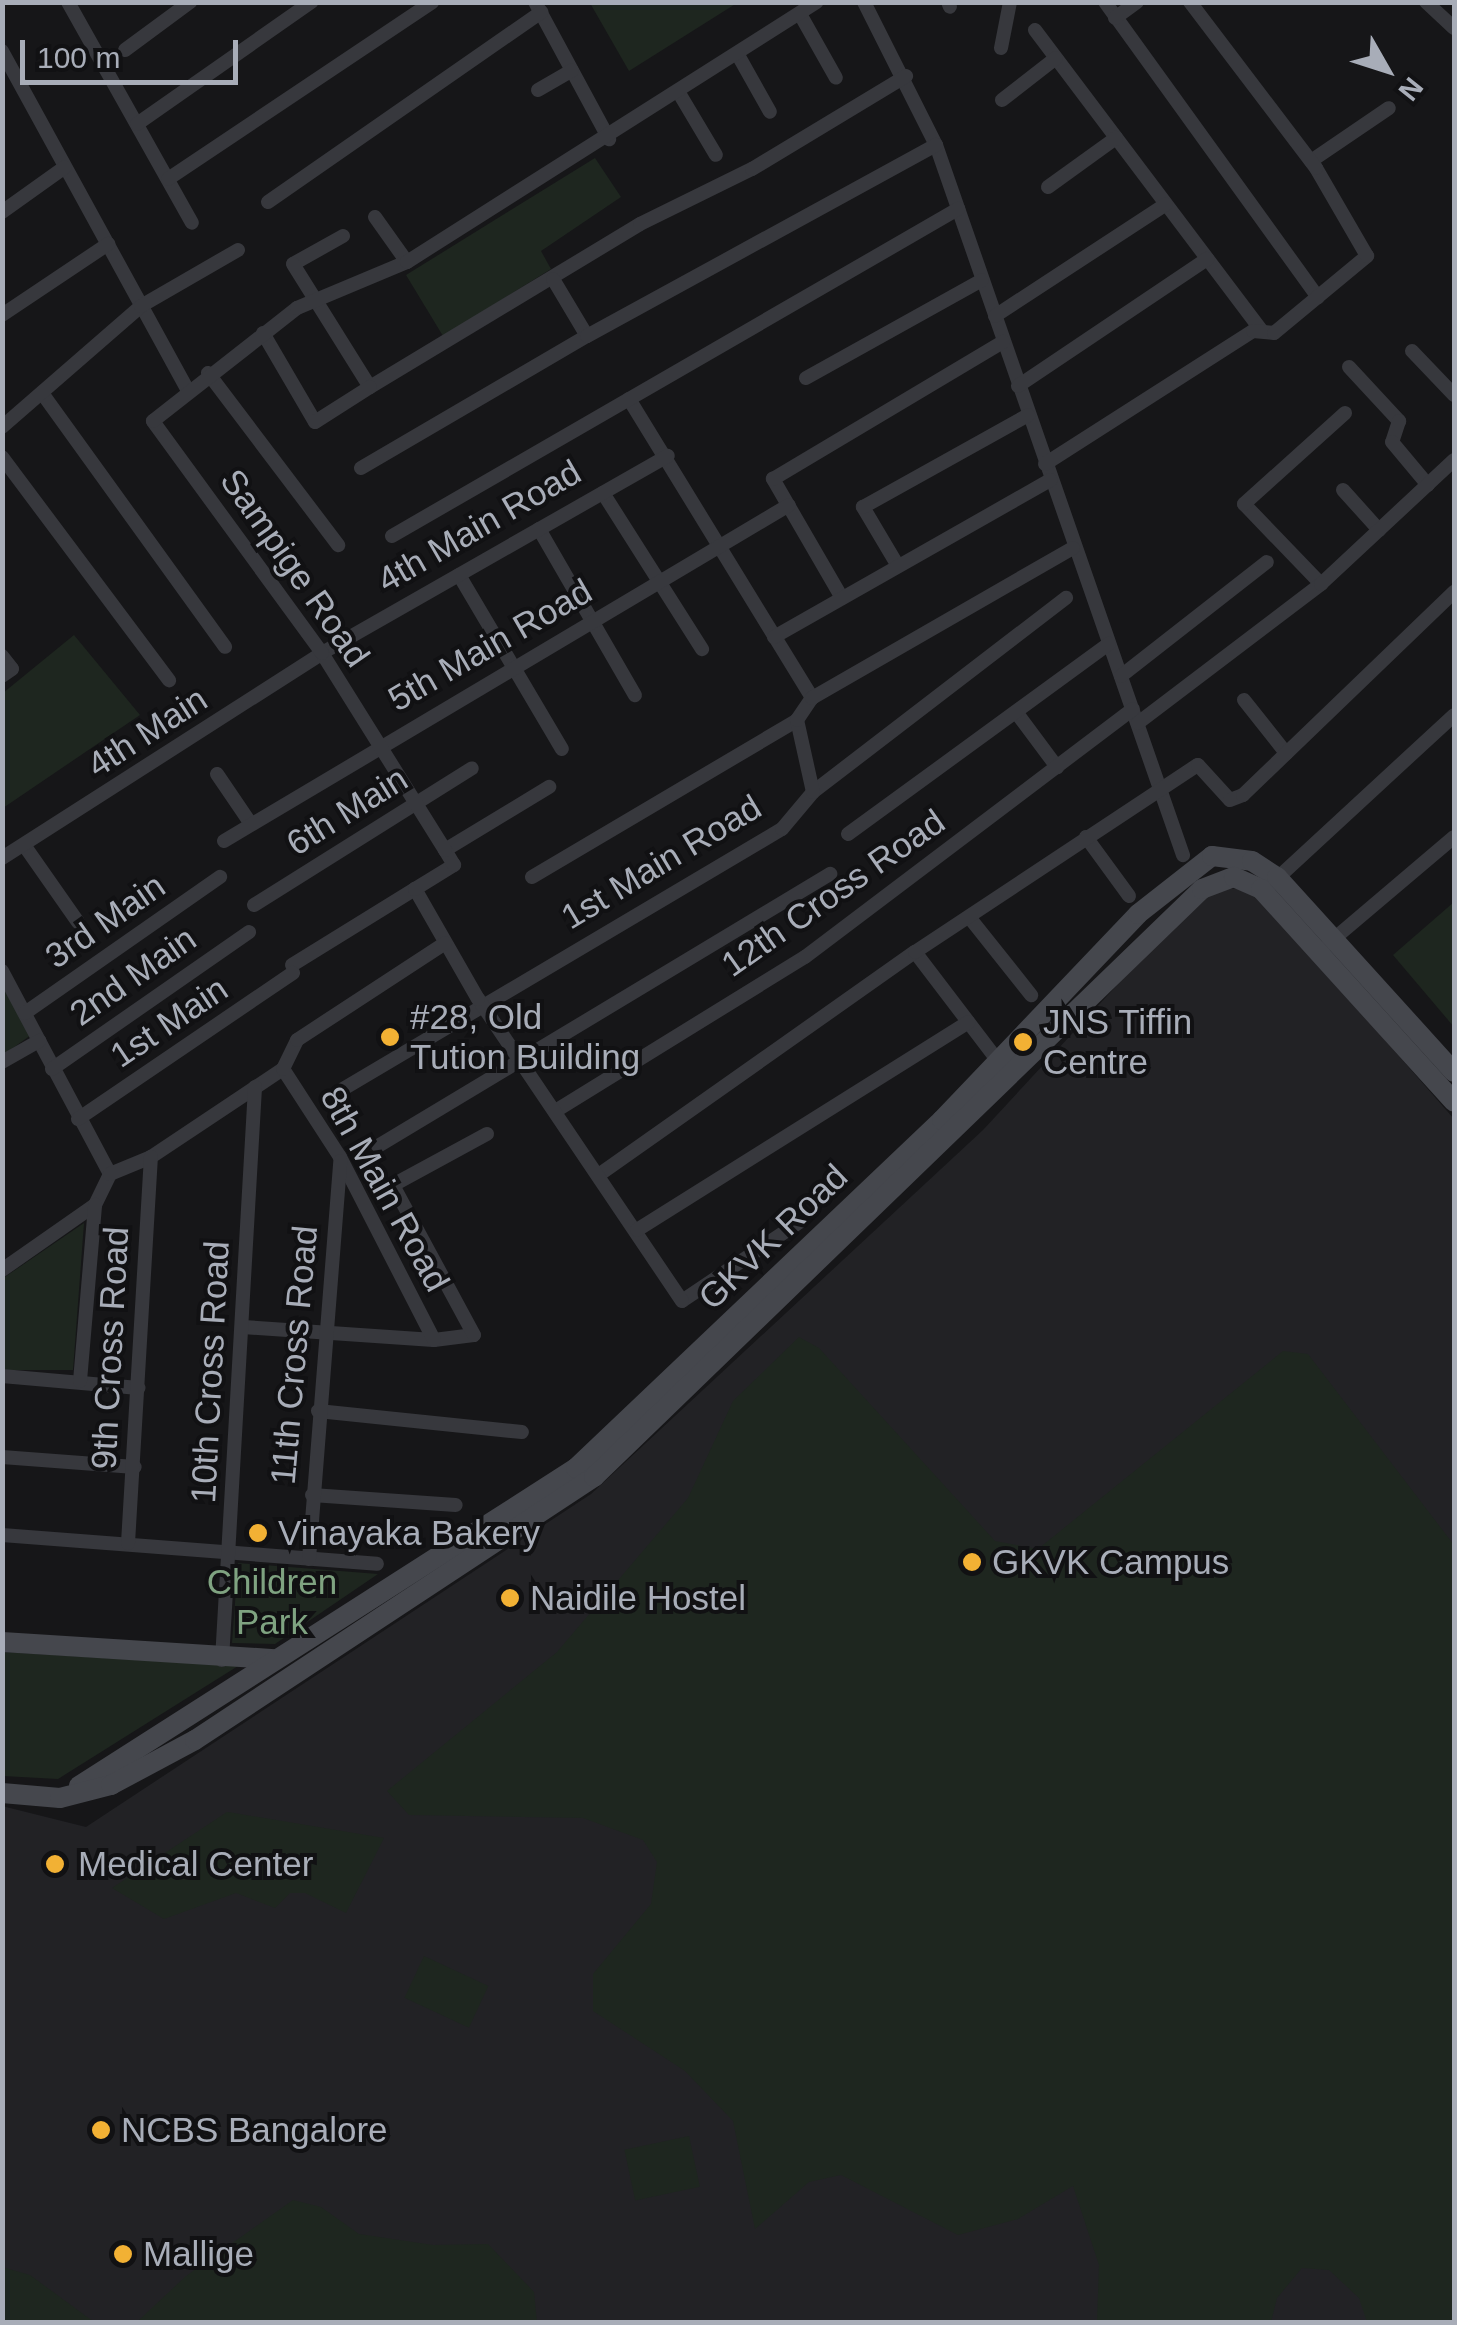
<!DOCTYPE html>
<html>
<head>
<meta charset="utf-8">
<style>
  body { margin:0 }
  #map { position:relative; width:1457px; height:2325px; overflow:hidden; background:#161618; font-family:Arial,sans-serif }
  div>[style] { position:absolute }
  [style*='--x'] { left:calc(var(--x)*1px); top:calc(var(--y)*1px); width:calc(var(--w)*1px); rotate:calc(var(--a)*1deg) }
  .built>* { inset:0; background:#222225 }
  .green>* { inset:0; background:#1e261f; transform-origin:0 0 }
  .street>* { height:14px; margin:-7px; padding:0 7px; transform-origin:7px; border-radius:7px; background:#37383d }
  .secondary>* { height:20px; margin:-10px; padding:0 10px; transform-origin:10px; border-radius:10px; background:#45474d }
  .dots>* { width:28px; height:28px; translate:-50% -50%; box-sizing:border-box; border:5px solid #111113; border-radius:50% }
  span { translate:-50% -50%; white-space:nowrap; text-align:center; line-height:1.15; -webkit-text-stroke:8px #111113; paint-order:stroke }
  .street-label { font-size:35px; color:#a8adb8 }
  .poi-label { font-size:35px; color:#a8adb8 }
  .left { translate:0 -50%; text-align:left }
  .park-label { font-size:35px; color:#7fa381 }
  .frame { position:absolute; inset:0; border:5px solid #a8adb8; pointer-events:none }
  .north { position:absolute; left:1337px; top:20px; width:100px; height:100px; -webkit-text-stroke:8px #111113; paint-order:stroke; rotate:129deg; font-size:28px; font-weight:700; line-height:40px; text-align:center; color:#a8adb8 }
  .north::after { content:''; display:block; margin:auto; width:35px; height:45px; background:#a8adb8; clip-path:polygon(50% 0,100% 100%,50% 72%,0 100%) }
  .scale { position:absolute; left:20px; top:40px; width:218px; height:45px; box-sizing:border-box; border:5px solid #a8adb8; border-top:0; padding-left:12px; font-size:30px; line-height:35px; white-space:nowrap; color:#a8adb8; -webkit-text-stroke:8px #111113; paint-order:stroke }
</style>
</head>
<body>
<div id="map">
  <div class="built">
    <i style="clip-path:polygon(1226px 888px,1254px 890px,1454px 1119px,1454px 2322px,3px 2322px,2px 1806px,86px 1827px,591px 1494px,983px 1130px,1193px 903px)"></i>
  </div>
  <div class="green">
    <i style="clip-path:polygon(590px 3px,737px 3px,629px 71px)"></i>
    <i style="clip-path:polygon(595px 158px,621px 197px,541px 251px,551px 269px,443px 336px,406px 275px)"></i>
    <i style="clip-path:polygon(74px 635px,140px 715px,3px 808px,3px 693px)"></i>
    <i style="clip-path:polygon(1454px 902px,1454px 1027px,1393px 955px)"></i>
    <i style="clip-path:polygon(2px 986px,31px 1035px,3px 1055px,2px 1055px)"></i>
    <i style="clip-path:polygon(84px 1223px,73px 1370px,3px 1370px,2px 1279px)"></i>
    <i style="clip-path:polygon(799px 1337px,819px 1348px,995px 1541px,1038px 1549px,1283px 1351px,1308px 1354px,1454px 1545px,1454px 2322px,1367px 2322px,1359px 2298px,1329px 2270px,1302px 2268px,1277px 2298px,1271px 2322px,1097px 2322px,1099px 2265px,1073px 2186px,1018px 2219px,958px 2235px,841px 2175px,809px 2182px,755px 2229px,733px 2121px,685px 2071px,593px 2011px,593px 1974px,651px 1904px,657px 1862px,643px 1840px,583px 1818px,409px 1815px,387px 1791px,557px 1652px,688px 1498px,733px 1401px)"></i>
    <i style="clip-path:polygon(238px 1563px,378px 1574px,275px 1644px,232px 1643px)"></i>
    <i style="clip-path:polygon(2px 1652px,238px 1666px,58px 1779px,3px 1776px)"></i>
    <i style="clip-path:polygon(227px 1812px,228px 1812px,384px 1838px,346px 1913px,305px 1893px,290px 1893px,275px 1908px,236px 1893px,164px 1919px,112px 1888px)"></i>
    <i style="left:424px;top:1956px;width:71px;height:46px;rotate:25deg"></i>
    <i style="left:689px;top:2136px;width:52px;height:66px;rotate:78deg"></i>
    <i style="clip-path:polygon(293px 2200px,321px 2207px,359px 2234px,433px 2245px,488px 2244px,534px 2292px,537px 2322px,137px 2322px,186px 2276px)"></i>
    <i style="clip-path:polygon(2px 2267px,30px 2275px,94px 2322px,3px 2322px)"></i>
  </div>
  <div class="street">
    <i style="--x:68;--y:2;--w:253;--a:60.7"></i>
    <i style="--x:535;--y:2;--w:156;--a:61.6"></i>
    <i style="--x:864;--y:2;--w:160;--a:63.3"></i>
    <i style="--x:936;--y:145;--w:752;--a:70.82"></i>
    <i style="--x:948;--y:2;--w:5;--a:68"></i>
    <i style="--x:1105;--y:2;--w:364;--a:54.2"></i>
    <i style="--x:1426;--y:2;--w:38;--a:43"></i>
    <i style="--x:800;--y:14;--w:73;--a:60.6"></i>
    <i style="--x:1115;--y:18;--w:27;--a:-36"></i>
    <i style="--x:1035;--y:30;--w:376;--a:53"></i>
    <i style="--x:1001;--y:48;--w:47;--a:-78.9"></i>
    <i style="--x:125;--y:50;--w:81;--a:-36.4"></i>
    <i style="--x:2;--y:51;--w:385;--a:61.3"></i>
    <i style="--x:738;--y:55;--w:65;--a:60.7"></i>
    <i style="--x:538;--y:90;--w:39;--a:-30"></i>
    <i style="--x:679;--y:93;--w:72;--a:59.2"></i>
    <i style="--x:1002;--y:100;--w:68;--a:-37.9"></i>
    <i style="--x:137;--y:124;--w:213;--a:-35"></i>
    <i style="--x:1311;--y:161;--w:94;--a:-34.2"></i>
    <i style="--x:168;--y:179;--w:318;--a:-33.8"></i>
    <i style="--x:1048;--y:187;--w:84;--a:-35.8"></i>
    <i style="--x:268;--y:202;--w:333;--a:-34.8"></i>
    <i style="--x:2;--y:212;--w:77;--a:-35.5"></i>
    <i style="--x:375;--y:217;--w:55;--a:54.6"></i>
    <i style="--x:343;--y:236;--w:57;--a:150.8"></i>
    <i style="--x:293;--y:264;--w:145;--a:58"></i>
    <i style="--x:370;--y:387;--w:315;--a:-31.1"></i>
    <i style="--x:640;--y:224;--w:125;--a:-26.2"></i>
    <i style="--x:752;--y:169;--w:180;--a:-31.1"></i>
    <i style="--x:553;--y:279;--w:66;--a:59.2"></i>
    <i style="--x:2;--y:315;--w:128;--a:-33.8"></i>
    <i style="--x:995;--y:316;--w:204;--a:-33.2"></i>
    <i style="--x:263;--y:333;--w:103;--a:59.7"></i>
    <i style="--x:315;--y:422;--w:65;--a:-32.5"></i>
    <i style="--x:1412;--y:351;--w:61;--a:46.3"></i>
    <i style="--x:1349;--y:367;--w:74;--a:47.2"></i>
    <i style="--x:1399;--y:421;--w:22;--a:108"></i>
    <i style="--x:1392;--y:442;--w:56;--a:50.1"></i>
    <i style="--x:208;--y:373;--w:216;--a:52.9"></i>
    <i style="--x:806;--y:378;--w:201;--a:-29.1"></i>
    <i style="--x:1018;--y:386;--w:228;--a:-33.9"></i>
    <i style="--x:42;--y:393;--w:313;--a:54.2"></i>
    <i style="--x:629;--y:399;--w:351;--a:58.5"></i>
    <i style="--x:2;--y:427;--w:184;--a:-41"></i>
    <i style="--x:141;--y:306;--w:112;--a:-30"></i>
    <i style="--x:2;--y:457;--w:279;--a:53.2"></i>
    <i style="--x:1045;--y:464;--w:247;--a:-32.6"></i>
    <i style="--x:1253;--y:331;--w:21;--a:5"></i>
    <i style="--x:1274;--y:333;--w:121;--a:-39.6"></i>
    <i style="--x:1367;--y:256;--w:102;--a:-120.1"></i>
    <i style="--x:1316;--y:168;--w:208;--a:-127.2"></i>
    <i style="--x:361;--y:468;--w:262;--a:-30.3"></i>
    <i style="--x:587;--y:336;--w:398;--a:-28.7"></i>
    <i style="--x:1343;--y:490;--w:54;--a:48"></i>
    <i style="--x:603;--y:493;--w:185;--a:57.6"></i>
    <i style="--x:539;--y:529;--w:192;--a:60"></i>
    <i style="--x:392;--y:536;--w:654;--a:-30.02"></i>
    <i style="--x:898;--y:566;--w:69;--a:-120.7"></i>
    <i style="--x:863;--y:507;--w:189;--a:-29.1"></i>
    <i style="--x:459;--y:575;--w:202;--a:59.4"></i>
    <i style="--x:1321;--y:584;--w:111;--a:-133.9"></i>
    <i style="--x:1244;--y:504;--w:136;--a:-42"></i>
    <i style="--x:842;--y:598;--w:138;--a:-120.1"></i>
    <i style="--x:773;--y:479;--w:268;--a:-30.8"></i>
    <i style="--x:774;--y:637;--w:318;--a:-29.6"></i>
    <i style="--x:2;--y:656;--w:16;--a:52"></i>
    <i style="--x:12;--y:669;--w:12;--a:145"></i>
    <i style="--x:1121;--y:676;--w:185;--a:-38"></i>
    <i style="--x:1244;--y:700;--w:68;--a:51.6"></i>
    <i style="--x:1016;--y:712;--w:69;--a:53.3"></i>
    <i style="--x:1138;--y:723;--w:230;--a:-37.2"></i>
    <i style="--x:1321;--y:584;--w:182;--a:-43"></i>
    <i style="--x:217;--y:774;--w:60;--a:55.8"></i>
    <i style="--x:813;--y:792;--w:319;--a:-37.5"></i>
    <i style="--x:848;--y:834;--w:323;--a:-36.1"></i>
    <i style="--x:1086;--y:837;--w:73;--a:53.9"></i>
    <i style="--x:224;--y:841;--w:657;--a:-30.74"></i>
    <i style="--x:24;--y:845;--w:94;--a:55"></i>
    <i style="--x:445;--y:850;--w:122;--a:-31.2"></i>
    <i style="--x:2;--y:858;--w:380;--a:-32.6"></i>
    <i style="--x:322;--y:653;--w:398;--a:-29.7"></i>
    <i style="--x:532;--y:877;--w:308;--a:-30.6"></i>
    <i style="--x:1271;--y:884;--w:249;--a:-42.7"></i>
    <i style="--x:254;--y:905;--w:257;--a:-32.1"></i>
    <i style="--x:969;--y:917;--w:100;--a:51.5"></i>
    <i style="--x:1329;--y:943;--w:164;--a:-40.3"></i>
    <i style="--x:915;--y:952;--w:143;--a:52.7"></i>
    <i style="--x:292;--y:965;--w:145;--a:-31.7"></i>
    <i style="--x:2;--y:971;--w:230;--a:62"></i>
    <i style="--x:25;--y:1013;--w:238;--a:-34.9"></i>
    <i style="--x:2;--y:1062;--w:43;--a:-29.6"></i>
    <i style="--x:52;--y:1069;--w:240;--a:-34.8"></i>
    <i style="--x:343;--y:1089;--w:510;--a:-30.64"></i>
    <i style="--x:782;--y:829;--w:48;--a:-50"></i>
    <i style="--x:813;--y:792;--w:74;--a:-102.5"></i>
    <i style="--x:797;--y:720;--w:27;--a:-56"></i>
    <i style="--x:812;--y:698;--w:301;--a:-29.9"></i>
    <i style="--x:557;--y:1110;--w:291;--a:-31.7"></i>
    <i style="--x:805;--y:957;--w:411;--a:-37.1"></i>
    <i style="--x:78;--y:1119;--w:260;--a:-34.2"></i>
    <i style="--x:378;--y:1146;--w:528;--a:-31.04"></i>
    <i style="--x:600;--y:1174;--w:385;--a:-35.2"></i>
    <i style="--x:915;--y:952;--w:339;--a:-33.5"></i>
    <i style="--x:1198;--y:765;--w:47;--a:47.6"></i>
    <i style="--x:1230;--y:800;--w:14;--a:-21"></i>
    <i style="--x:1243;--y:795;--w:293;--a:-43.9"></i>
    <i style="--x:801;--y:1221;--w:143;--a:146.1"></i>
    <i style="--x:682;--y:1301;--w:364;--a:-124"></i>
    <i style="--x:478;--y:999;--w:127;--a:-119.8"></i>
    <i style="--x:415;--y:889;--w:46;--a:-31.6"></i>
    <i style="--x:454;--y:865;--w:17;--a:-121"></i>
    <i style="--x:445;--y:850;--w:232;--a:-122"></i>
    <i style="--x:322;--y:653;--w:287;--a:-126.1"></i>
    <i style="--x:153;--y:421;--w:183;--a:-38.1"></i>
    <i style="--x:297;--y:308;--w:119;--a:-22.7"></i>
    <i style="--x:407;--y:262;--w:485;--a:-32.4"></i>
    <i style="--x:637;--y:1230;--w:391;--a:-32.1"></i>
    <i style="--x:2;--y:1270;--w:113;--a:-35"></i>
    <i style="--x:95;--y:1205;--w:34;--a:-64"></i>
    <i style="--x:110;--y:1174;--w:44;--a:-22.5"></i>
    <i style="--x:151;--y:1157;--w:159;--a:-33.7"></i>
    <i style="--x:243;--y:1327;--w:191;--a:3.9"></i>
    <i style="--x:434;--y:1340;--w:40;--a:-7.1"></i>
    <i style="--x:474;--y:1335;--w:170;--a:-118.4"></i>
    <i style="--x:393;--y:1185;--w:107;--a:-28.5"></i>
    <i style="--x:434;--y:1340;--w:206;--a:-117.2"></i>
    <i style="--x:340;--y:1157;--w:105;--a:-122.9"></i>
    <i style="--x:283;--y:1069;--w:32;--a:-64"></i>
    <i style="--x:297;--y:1040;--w:177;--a:-33.2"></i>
    <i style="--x:2;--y:1376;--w:137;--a:5"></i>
    <i style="--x:80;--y:1381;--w:177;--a:-85.1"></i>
    <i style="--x:318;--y:1411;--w:205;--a:5.9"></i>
    <i style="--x:2;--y:1457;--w:133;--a:4.3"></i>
    <i style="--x:312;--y:1495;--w:144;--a:4"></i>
    <i style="--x:2;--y:1535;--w:376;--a:4.4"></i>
    <i style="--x:128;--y:1543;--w:387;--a:-86.6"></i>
    <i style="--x:309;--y:1559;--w:399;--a:-85.5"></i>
    <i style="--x:222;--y:1660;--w:574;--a:-86.7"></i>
  </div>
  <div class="secondary">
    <i style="--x:2;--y:1642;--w:273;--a:3.6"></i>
    <i style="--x:79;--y:1786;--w:590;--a:-32.61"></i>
    <i style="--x:576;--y:1468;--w:505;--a:-43.56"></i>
    <i style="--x:942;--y:1120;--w:284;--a:-46.4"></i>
    <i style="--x:1138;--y:914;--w:94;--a:-38.1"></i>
    <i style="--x:1212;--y:856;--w:40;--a:7.1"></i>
    <i style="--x:1252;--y:861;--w:30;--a:33"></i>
    <i style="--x:1277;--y:877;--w:263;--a:47.8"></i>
    <i style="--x:2;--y:1793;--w:58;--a:4.9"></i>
    <i style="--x:60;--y:1798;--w:53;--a:-14.3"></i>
    <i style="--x:111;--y:1785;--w:95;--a:-28.2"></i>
    <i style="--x:195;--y:1740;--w:478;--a:-33.4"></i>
    <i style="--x:594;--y:1477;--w:846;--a:-44.04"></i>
    <i style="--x:1202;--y:889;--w:34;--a:-21"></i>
    <i style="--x:1234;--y:877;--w:30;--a:24"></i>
    <i style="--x:1261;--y:889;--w:287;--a:47.8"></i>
  </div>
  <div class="dots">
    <i style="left:390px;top:1037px;background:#f2b134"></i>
    <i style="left:1023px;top:1042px;background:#f2b134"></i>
    <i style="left:258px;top:1533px;background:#f2b134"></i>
    <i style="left:972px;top:1562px;background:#f2b134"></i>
    <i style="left:510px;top:1598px;background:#f2b134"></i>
    <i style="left:55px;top:1864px;background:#f2b134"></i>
    <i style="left:101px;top:2130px;background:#f2b134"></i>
    <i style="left:123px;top:2254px;background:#f2b134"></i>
  </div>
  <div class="street-label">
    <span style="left:479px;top:526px;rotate:-30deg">4th Main Road</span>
    <span style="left:295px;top:568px;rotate:55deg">Sampige Road</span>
    <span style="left:490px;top:645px;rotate:-30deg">5th Main Road</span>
    <span style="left:147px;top:732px;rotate:-33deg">4th Main</span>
    <span style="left:347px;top:811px;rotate:-32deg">6th Main</span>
    <span style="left:661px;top:862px;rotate:-31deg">1st Main Road</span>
    <span style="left:833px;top:893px;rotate:-35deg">12th Cross Road</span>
    <span style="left:105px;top:921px;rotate:-35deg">3rd Main</span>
    <span style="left:133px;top:976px;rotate:-35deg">2nd Main</span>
    <span style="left:169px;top:1022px;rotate:-34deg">1st Main</span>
    <span style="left:385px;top:1189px;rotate:61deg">8th Main Road</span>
    <span style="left:773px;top:1237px;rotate:-44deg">GKVK Road</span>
    <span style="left:110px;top:1348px;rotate:-87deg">9th Cross Road</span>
    <span style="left:294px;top:1355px;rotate:-85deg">11th Cross Road</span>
    <span style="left:210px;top:1372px;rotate:-87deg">10th Cross Road</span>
  </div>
  <div class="poi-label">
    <span class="left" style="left:410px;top:1037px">#28, Old<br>Tution Building</span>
    <span class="left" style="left:1043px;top:1042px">JNS Tiffin<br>Centre</span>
    <span class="left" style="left:278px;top:1533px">Vinayaka Bakery</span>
    <span class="left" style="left:992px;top:1562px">GKVK Campus</span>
    <span class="left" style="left:530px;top:1598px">Naidile Hostel</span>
    <span class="left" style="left:78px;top:1864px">Medical Center</span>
    <span class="left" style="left:121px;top:2130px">NCBS Bangalore</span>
    <span class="left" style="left:143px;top:2254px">Mallige</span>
  </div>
  <div class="park-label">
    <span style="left:272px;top:1602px">Children<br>Park</span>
  </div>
  <div class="frame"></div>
  <div class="north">N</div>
  <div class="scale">100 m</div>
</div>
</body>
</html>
